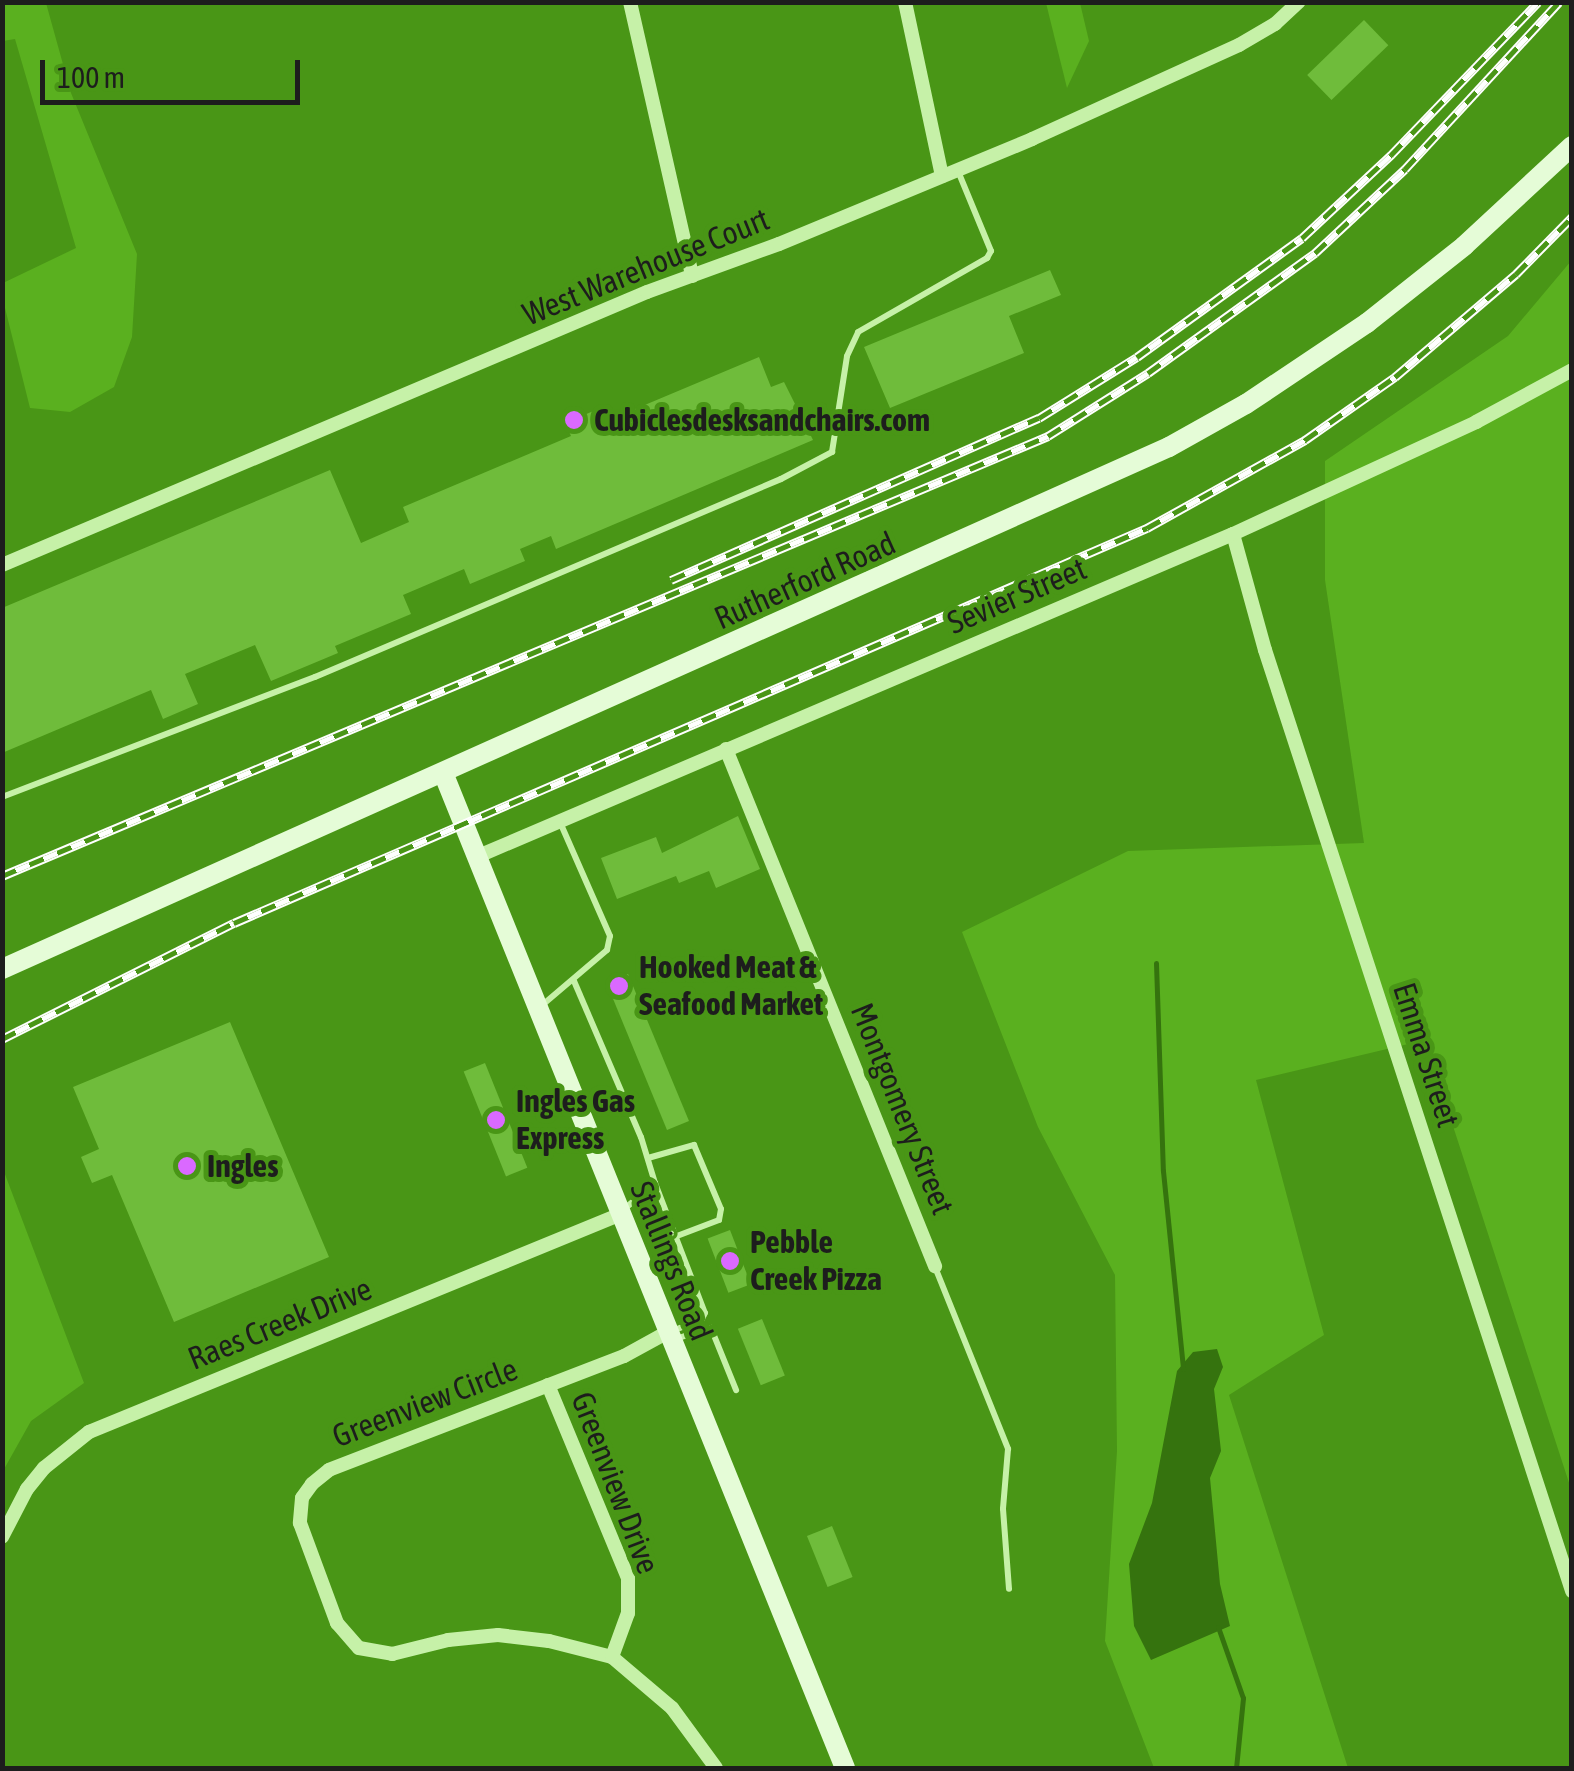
<!DOCTYPE html>
<html>
<head>
<meta charset="utf-8">
<style>
  body { margin:0 }
  #map { position:relative; width:1574px; height:1771px; overflow:hidden; background:#499616; font-family:"Asap Condensed",sans-serif }
  div>[style] { position:absolute }
  [style*='--x'] { left:calc(var(--x)*1px); top:calc(var(--y)*1px); width:calc(var(--w)*1px); rotate:calc(var(--a)*1deg) }
  .green>* { inset:0; background:#5ab01f }
  .water>* { inset:0; background:#35730e }
  .stream>* { height:5px; margin:-2.5px; padding:0 2.5px; transform-origin:2.5px; border-radius:2.5px; background:#35730e }
  .building>* { inset:0; background:#6fbc3b; transform-origin:0 0 }
  .lane>* { height:6px; margin:-3px; padding:0 3px; transform-origin:3px; border-radius:3px; background:#c6f1a8 }
  .street>* { height:14px; margin:-7px; padding:0 7px; transform-origin:7px; border-radius:7px; background:#c6f1a8 }
  .secondary>* { height:20px; margin:-10px; padding:0 10px; transform-origin:10px; border-radius:10px; background:#e5fcd7 }
  .rail>* { height:9px; margin-top:-4.5px; transform-origin:0; background:repeating-linear-gradient(90deg,#499616 0 15px,#fff 0 30px); box-sizing:border-box; border-block:2px solid #fff }
  .dots>* { width:28px; height:28px; translate:-50% -50%; box-sizing:border-box; border:5px solid #499616; border-radius:50% }
  span { translate:-50% -50%; white-space:nowrap; text-align:center; line-height:1.15; -webkit-text-stroke:10px #499616; paint-order:stroke }
  .street-label { font-size:32px; color:#1d1d1d }
  .poi-label { font-size:32px; color:#1d1d1d; font-weight:700 }
  .left { translate:0 -50%; text-align:left }
  .frame { position:absolute; inset:0; border:5px solid #1d1d1d; pointer-events:none }
  .scale { position:absolute; left:40px; top:60px; width:260px; height:45px; box-sizing:border-box; border:5px solid #1d1d1d; border-top:0; padding-left:12px; font-size:30px; line-height:35px; white-space:nowrap; color:#1d1d1d; -webkit-text-stroke:8px #499616; paint-order:stroke }
</style>
</head>
<body>
<div id="map">
  <div class="green">
    <i style="clip-path:polygon(3px 2px,46px 3px,71px 93px,137px 254px,132px 337px,114px 387px,70px 412px,30px 408px,3px 300px,3px 283px,76px 248px,15px 39px,3px 41px)"></i>
    <i style="clip-path:polygon(1046px 3px,1080px 3px,1089px 41px,1067px 88px)"></i>
    <i style="clip-path:polygon(1571px 261px,1571px 1489px,1425px 1040px,1256px 1080px,1324px 1335px,1229px 1395px,1348px 1768px,1154px 1768px,1105px 1641px,1117px 1451px,1115px 1275px,1038px 1127px,962px 932px,1128px 851px,1364px 843px,1325px 580px,1325px 461px,1508px 336px)"></i>
    <i style="clip-path:polygon(3px 1169px,84px 1383px,31px 1421px,3px 1471px)"></i>
  </div>
  <div class="water">
    <i style="clip-path:polygon(1217px 1349px,1223px 1367px,1214px 1389px,1221px 1451px,1210px 1478px,1220px 1584px,1230px 1626px,1151px 1660px,1134px 1626px,1129px 1564px,1152px 1503px,1177px 1371px,1193px 1352px)"></i>
  </div>
  <div class="stream">
    <i style="--x:1156;--y:963;--w:208;--a:88.1"></i>
    <i style="--x:1163;--y:1171;--w:199;--a:84.2"></i>
    <i style="--x:1218;--y:1627;--w:75;--a:70.6"></i>
    <i style="--x:1243;--y:1698;--w:70;--a:95.7"></i>
  </div>
  <div class="building">
    <i style="left:1364px;top:20px;width:35px;height:79px;rotate:46deg"></i>
    <i style="clip-path:polygon(1050px 270px,1061px 295px,1009px 316px,1024px 353px,890px 408px,864px 347px)"></i>
    <i style="clip-path:polygon(759px 357px,771px 387px,784px 382px,813px 440px,556px 549px,551px 536px,520px 549px,525px 561px,470px 584px,464px 569px,403px 595px,411px 614px,335px 646px,338px 653px,271px 681px,255px 645px,185px 674px,198px 704px,163px 719px,151px 690px,2px 753px,2px 608px,330px 470px,361px 543px,409px 522px,403px 507px,571px 436px,565px 423px,603px 407px,609px 420px)"></i>
    <i style="clip-path:polygon(738px 816px,760px 869px,716px 888px,709px 871px,679px 883px,676px 876px,617px 899px,601px 858px,656px 837px,662px 853px)"></i>
    <i style="clip-path:polygon(628px 974px,689px 1121px,667px 1130px,609px 989px,613px 980px)"></i>
    <i style="clip-path:polygon(230px 1022px,329px 1257px,174px 1322px,112px 1175px,92px 1183px,81px 1157px,99px 1149px,73px 1087px)"></i>
    <i style="left:485px;top:1063px;width:113px;height:23px;rotate:68deg"></i>
    <i style="left:730px;top:1230px;width:58px;height:24px;rotate:69deg"></i>
    <i style="left:762px;top:1319px;width:61px;height:26px;rotate:68deg"></i>
    <i style="left:832px;top:1526px;width:55px;height:27px;rotate:68deg"></i>
  </div>
  <div class="lane">
    <i style="--x:2;--y:797;--w:335;--a:-21"></i>
    <i style="--x:315;--y:677;--w:506;--a:-23.02"></i>
    <i style="--x:781;--y:479;--w:58;--a:-27.9"></i>
    <i style="--x:832;--y:452;--w:97;--a:-81.1"></i>
    <i style="--x:847;--y:356;--w:26;--a:-65"></i>
    <i style="--x:858;--y:332;--w:149;--a:-29.8"></i>
    <i style="--x:987;--y:258;--w:8;--a:-60"></i>
    <i style="--x:991;--y:251;--w:87;--a:-112.4"></i>
    <i style="--x:574;--y:981;--w:170;--a:66.8"></i>
    <i style="--x:641;--y:1137;--w:48;--a:73.1"></i>
    <i style="--x:655;--y:1183;--w:42;--a:139.8"></i>
    <i style="--x:540;--y:1007;--w:88;--a:-40.4"></i>
    <i style="--x:607;--y:950;--w:14;--a:-78"></i>
    <i style="--x:610;--y:936;--w:124;--a:-113.7"></i>
    <i style="--x:648;--y:1158;--w:48;--a:-15.8"></i>
    <i style="--x:694;--y:1145;--w:69;--a:67.1"></i>
    <i style="--x:721;--y:1209;--w:11;--a:100"></i>
    <i style="--x:719;--y:1220;--w:45;--a:159.1"></i>
    <i style="--x:655;--y:1183;--w:139;--a:69"></i>
    <i style="--x:705;--y:1313;--w:7;--a:117"></i>
    <i style="--x:702;--y:1319;--w:32;--a:158"></i>
    <i style="--x:935;--y:1267;--w:196;--a:68.1"></i>
    <i style="--x:1008;--y:1449;--w:60;--a:94.8"></i>
    <i style="--x:1003;--y:1509;--w:80;--a:85.7"></i>
    <i style="--x:675;--y:1339;--w:38;--a:-17"></i>
    <i style="--x:711;--y:1328;--w:67;--a:68"></i>
  </div>
  <div class="street">
    <i style="--x:630;--y:2;--w:281;--a:77.2"></i>
    <i style="--x:905;--y:2;--w:178;--a:78"></i>
    <i style="--x:1233;--y:534;--w:120;--a:74.6"></i>
    <i style="--x:1265;--y:650;--w:990;--a:71.93"></i>
    <i style="--x:2;--y:565;--w:700;--a:-22.94"></i>
    <i style="--x:647;--y:292;--w:140;--a:-20"></i>
    <i style="--x:779;--y:244;--w:274;--a:-22.5"></i>
    <i style="--x:1032;--y:139;--w:227;--a:-24.4"></i>
    <i style="--x:1239;--y:45;--w:42;--a:-30.3"></i>
    <i style="--x:1275;--y:24;--w:33;--a:-43"></i>
    <i style="--x:726;--y:749;--w:558;--a:67.99"></i>
    <i style="--x:476;--y:857;--w:823;--a:-23.11"></i>
    <i style="--x:1233;--y:534;--w:268;--a:-24.7"></i>
    <i style="--x:1476;--y:422;--w:109;--a:-28.4"></i>
    <i style="--x:666;--y:1333;--w:48;--a:151.3"></i>
    <i style="--x:624;--y:1356;--w:316;--a:158.9"></i>
    <i style="--x:329;--y:1470;--w:22;--a:141"></i>
    <i style="--x:312;--y:1484;--w:17;--a:126"></i>
    <i style="--x:302;--y:1498;--w:25;--a:95"></i>
    <i style="--x:300;--y:1523;--w:107;--a:69.7"></i>
    <i style="--x:337;--y:1623;--w:33;--a:49"></i>
    <i style="--x:359;--y:1648;--w:34;--a:10"></i>
    <i style="--x:392;--y:1654;--w:58;--a:-14"></i>
    <i style="--x:448;--y:1640;--w:50;--a:-5.7"></i>
    <i style="--x:498;--y:1635;--w:51;--a:6.7"></i>
    <i style="--x:549;--y:1641;--w:65;--a:14.3"></i>
    <i style="--x:612;--y:1657;--w:79;--a:40.4"></i>
    <i style="--x:672;--y:1708;--w:74;--a:53.7"></i>
    <i style="--x:548;--y:1385;--w:209;--a:67.5"></i>
    <i style="--x:628;--y:1578;--w:35;--a:90"></i>
    <i style="--x:628;--y:1613;--w:47;--a:110"></i>
    <i style="--x:2;--y:1537;--w:54;--a:-62.5"></i>
    <i style="--x:27;--y:1489;--w:27;--a:-51"></i>
    <i style="--x:44;--y:1468;--w:58;--a:-38.7"></i>
    <i style="--x:89;--y:1432;--w:573;--a:-22.27"></i>
  </div>
  <div class="secondary">
    <i style="--x:444;--y:775;--w:1071;--a:68.01"></i>
    <i style="--x:2;--y:969;--w:1278;--a:-24.1"></i>
    <i style="--x:1169;--y:447;--w:88;--a:-29.2"></i>
    <i style="--x:1246;--y:404;--w:146;--a:-33.8"></i>
    <i style="--x:1367;--y:323;--w:124;--a:-38.4"></i>
    <i style="--x:1464;--y:246;--w:147;--a:-42.8"></i>
  </div>
  <div class="rail">
    <i style="--x:671;--y:580;--w:402;--a:-23.8"></i>
    <i style="--x:1039;--y:418;--w:115;--a:-31.9"></i>
    <i style="--x:1137;--y:357;--w:203;--a:-35.8"></i>
    <i style="--x:1302;--y:238;--w:122;--a:-43"></i>
    <i style="--x:1391;--y:155;--w:212;--a:-46.1"></i>
    <i style="--x:2;--y:876;--w:1135;--a:-22.81"></i>
    <i style="--x:1048;--y:436;--w:118;--a:-32.2"></i>
    <i style="--x:1148;--y:373;--w:206;--a:-35.7"></i>
    <i style="--x:1315;--y:253;--w:123;--a:-43"></i>
    <i style="--x:1405;--y:169;--w:227;--a:-47.3"></i>
    <i style="--x:2;--y:1039;--w:259;--a:-26.6"></i>
    <i style="--x:234;--y:923;--w:995;--a:-23.4"></i>
    <i style="--x:1147;--y:528;--w:181;--a:-29.1"></i>
    <i style="--x:1305;--y:440;--w:110;--a:-35"></i>
    <i style="--x:1395;--y:377;--w:159;--a:-40.4"></i>
    <i style="--x:1516;--y:274;--w:80;--a:-45.5"></i>
  </div>
  <div class="dots">
    <i style="left:574px;top:420px;background:#da69ff"></i>
    <i style="left:619px;top:986px;background:#da69ff"></i>
    <i style="left:496px;top:1120px;background:#da69ff"></i>
    <i style="left:187px;top:1166px;background:#da69ff"></i>
    <i style="left:730px;top:1261px;background:#da69ff"></i>
  </div>
  <div class="street-label">
    <span style="left:646px;top:267px;rotate:-22deg">West Warehouse Court</span>
    <span style="left:805px;top:581px;rotate:-24deg">Rutherford Road</span>
    <span style="left:1017px;top:596px;rotate:-23deg">Sevier Street</span>
    <span style="left:1426px;top:1055px;rotate:72deg">Emma Street</span>
    <span style="left:902px;top:1109px;rotate:68deg">Montgomery Street</span>
    <span style="left:671px;top:1261px;rotate:68deg">Stallings Road</span>
    <span style="left:280px;top:1324px;rotate:-22deg">Raes Creek Drive</span>
    <span style="left:425px;top:1403px;rotate:-21deg">Greenview Circle</span>
    <span style="left:615px;top:1483px;rotate:69deg">Greenview Drive</span>
  </div>
  <div class="poi-label">
    <span class="left" style="left:594px;top:420px">Cubiclesdesksandchairs.com</span>
    <span class="left" style="left:639px;top:986px">Hooked Meat &amp;<br>Seafood Market</span>
    <span class="left" style="left:516px;top:1120px">Ingles Gas<br>Express</span>
    <span class="left" style="left:207px;top:1166px">Ingles</span>
    <span class="left" style="left:750px;top:1261px">Pebble<br>Creek Pizza</span>
  </div>
  <div class="frame"></div>
  <div class="scale">100 m</div>
</div>
</body>
</html>
